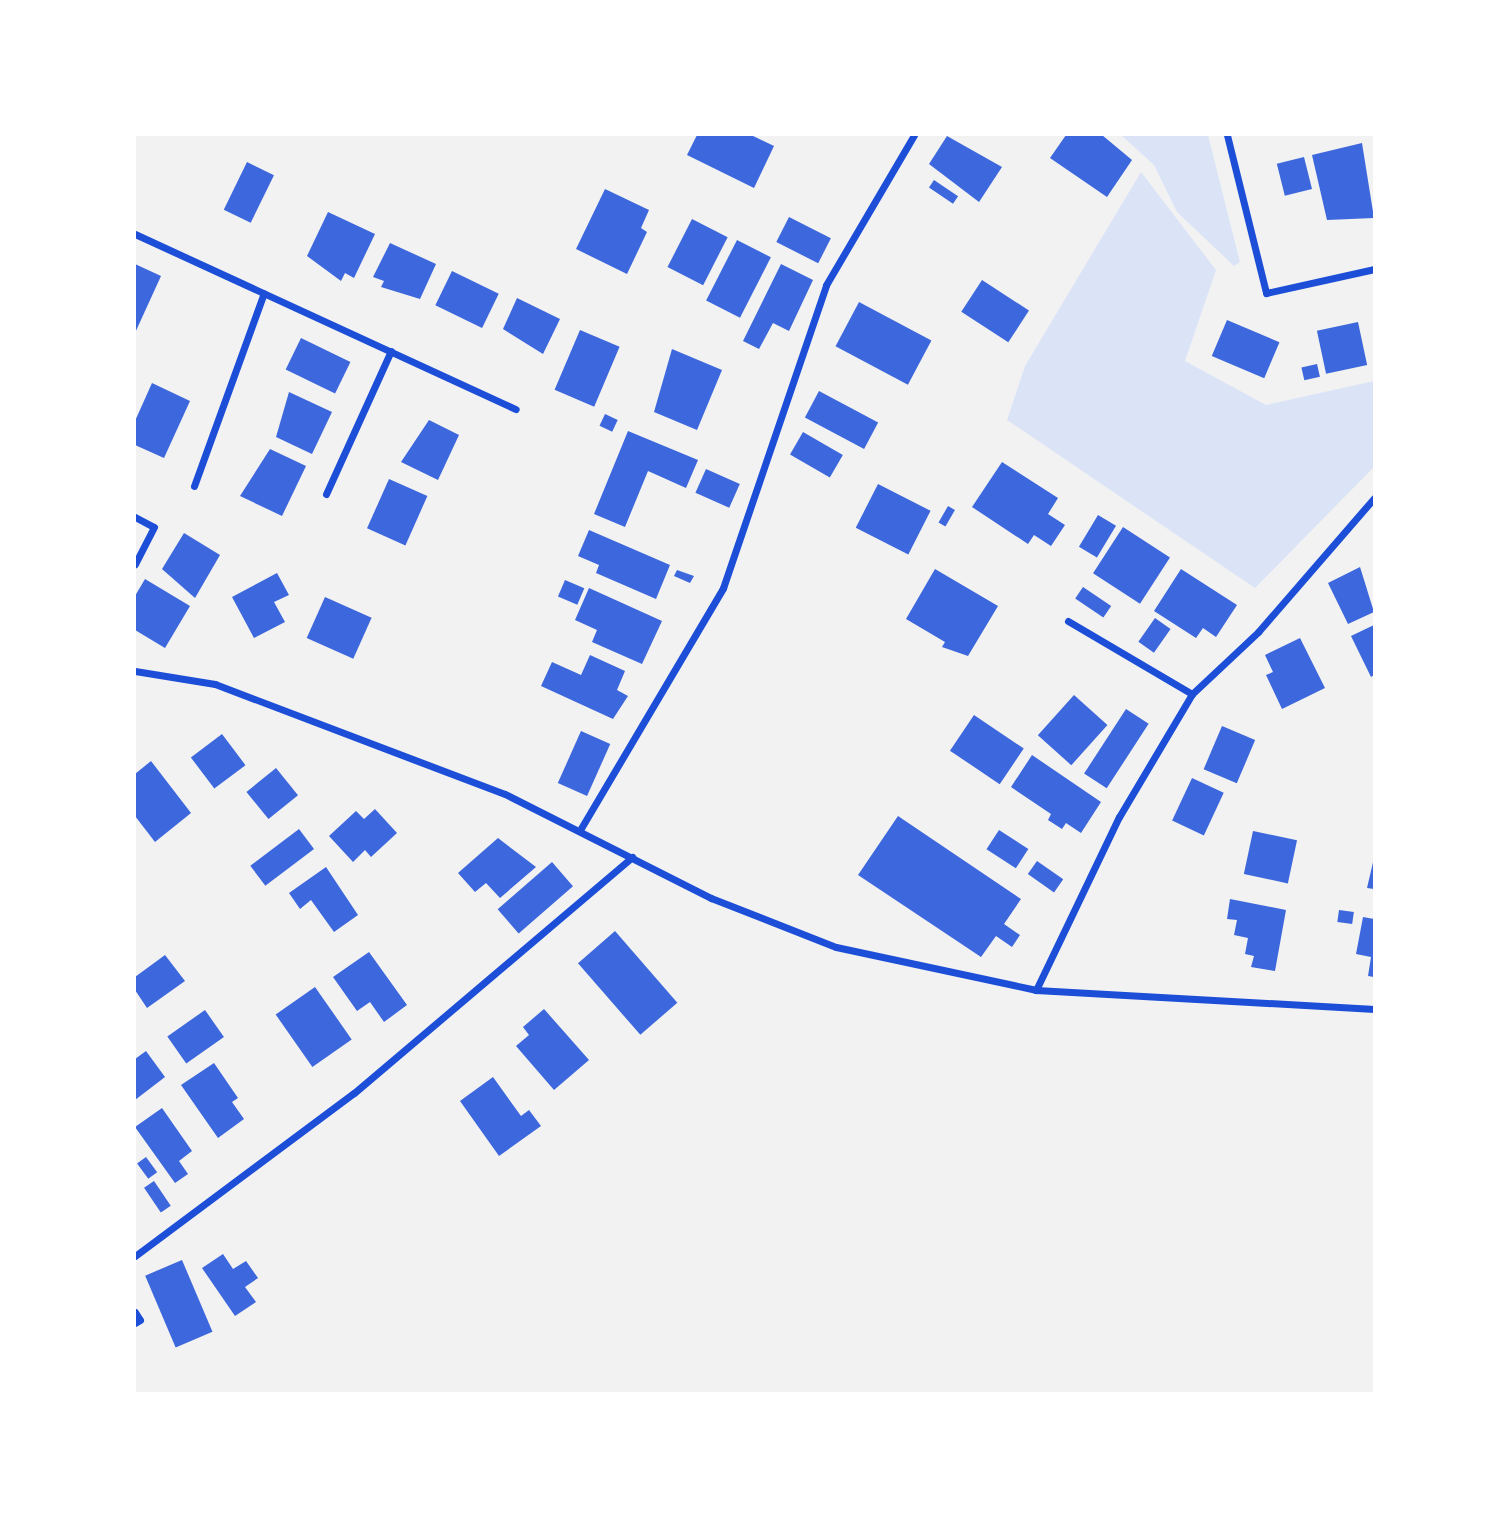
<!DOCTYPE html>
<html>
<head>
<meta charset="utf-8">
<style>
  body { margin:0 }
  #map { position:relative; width:1509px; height:1528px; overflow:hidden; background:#f2f2f2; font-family:"Titillium Web",sans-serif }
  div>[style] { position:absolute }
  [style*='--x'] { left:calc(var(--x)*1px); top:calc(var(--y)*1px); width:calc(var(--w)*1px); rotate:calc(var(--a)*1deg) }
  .green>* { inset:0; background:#dbe4f7 }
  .building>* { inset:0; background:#3d67dc; transform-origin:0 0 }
  .minor>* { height:7px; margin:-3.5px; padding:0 3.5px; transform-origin:3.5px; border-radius:3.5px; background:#1d4ed8 }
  span { translate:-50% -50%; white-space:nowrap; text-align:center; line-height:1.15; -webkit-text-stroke:5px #fff; paint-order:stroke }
  .frame { position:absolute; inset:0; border:136px solid #fff; pointer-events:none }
</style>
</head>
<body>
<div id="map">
  <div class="green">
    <i style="clip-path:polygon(1121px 135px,1208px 135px,1240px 262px,1234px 266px,1177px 212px,1154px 165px)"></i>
    <i style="clip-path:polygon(1141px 172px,1216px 270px,1185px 361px,1266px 405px,1374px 381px,1374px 467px,1255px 588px,1007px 420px,1025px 366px)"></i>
  </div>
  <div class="building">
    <i style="clip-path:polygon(697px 135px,751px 135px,774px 146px,754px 188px,687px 155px)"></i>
    <i style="clip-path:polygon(1066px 135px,1102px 135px,1132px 160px,1107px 197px,1050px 158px)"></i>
    <i style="clip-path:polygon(947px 136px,1002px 167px,979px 202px,929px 164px)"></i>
    <i style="clip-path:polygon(1362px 143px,1374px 218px,1327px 220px,1312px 155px)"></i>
    <i style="left:1304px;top:157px;width:33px;height:28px;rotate:76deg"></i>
    <i style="left:247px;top:162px;width:30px;height:53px;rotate:26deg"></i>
    <i style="left:934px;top:180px;width:29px;height:9px;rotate:34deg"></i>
    <i style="clip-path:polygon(605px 189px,649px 210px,641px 228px,647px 232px,627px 274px,576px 249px)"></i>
    <i style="clip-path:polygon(328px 212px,375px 234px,354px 278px,345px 273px,341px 281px,307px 256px)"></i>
    <i style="left:789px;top:217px;width:47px;height:28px;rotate:27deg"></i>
    <i style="left:692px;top:219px;width:40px;height:54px;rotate:27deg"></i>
    <i style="left:737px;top:240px;width:38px;height:68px;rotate:27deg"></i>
    <i style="clip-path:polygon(390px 243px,436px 264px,420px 299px,381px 287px,384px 281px,373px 277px)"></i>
    <i style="clip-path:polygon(135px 264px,161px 276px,135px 333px)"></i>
    <i style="clip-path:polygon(781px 264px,813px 280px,789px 331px,773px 323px,759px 349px,743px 341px)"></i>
    <i style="left:452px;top:271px;width:52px;height:38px;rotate:26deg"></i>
    <i style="left:982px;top:280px;width:56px;height:38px;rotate:33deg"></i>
    <i style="clip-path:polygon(517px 298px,560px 319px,543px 354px,503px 329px)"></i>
    <i style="left:859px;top:302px;width:82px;height:50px;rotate:28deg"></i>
    <i style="left:1227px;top:320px;width:57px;height:39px;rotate:23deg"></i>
    <i style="left:1358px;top:322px;width:44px;height:42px;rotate:78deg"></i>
    <i style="left:580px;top:330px;width:43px;height:65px;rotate:23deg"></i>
    <i style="left:301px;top:338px;width:55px;height:35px;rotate:26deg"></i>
    <i style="clip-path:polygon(672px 349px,722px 370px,697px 430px,654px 412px)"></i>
    <i style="left:1317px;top:364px;width:13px;height:16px;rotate:77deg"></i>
    <i style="clip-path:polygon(152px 383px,190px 401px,164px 458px,135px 445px,135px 421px)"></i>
    <i style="left:819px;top:391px;width:67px;height:30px;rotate:28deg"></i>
    <i style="clip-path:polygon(289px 392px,332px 412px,312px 454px,276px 437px)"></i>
    <i style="left:605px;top:414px;width:14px;height:13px;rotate:25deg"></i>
    <i style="clip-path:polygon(429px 420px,459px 435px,438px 480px,401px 462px)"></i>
    <i style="clip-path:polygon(628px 431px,698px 460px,686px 488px,648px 471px,625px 527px,594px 514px)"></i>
    <i style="left:803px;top:432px;width:46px;height:26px;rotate:30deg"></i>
    <i style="clip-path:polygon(270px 449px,306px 466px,282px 516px,240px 496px)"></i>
    <i style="clip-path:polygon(1002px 462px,1058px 498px,1048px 514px,1065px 525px,1051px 546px,1034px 535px,1028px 544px,972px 507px)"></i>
    <i style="left:706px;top:469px;width:37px;height:26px;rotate:24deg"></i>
    <i style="left:389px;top:479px;width:42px;height:54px;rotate:24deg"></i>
    <i style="left:878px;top:484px;width:59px;height:49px;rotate:27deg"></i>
    <i style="left:948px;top:506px;width:8px;height:19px;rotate:30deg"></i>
    <i style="left:1098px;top:515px;width:21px;height:37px;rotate:31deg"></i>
    <i style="left:1123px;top:527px;width:56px;height:55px;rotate:33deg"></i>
    <i style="clip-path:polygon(589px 530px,670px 565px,656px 599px,596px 573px,599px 565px,578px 556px)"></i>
    <i style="clip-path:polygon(184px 533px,220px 555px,195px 598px,162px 569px)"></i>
    <i style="clip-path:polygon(1360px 567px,1374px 612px,1348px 624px,1328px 583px)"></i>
    <i style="clip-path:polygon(935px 569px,998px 606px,968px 656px,942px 647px,945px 642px,906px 619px)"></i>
    <i style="clip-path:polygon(1181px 569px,1237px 605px,1216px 637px,1203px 628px,1196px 638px,1154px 611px)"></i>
    <i style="clip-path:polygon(677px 570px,694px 576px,690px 583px,674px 576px)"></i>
    <i style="clip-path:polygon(277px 573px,289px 595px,274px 602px,285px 622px,254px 638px,232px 597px)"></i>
    <i style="clip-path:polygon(145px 579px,190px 606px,165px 648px,135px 630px,135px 596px)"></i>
    <i style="left:565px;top:580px;width:21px;height:18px;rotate:23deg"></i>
    <i style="left:1083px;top:587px;width:34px;height:14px;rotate:34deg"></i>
    <i style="clip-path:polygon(589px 588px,662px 621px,642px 664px,592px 642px,597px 630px,575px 620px)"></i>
    <i style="left:325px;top:597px;width:51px;height:45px;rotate:24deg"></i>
    <i style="left:1155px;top:618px;width:19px;height:29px;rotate:35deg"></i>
    <i style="clip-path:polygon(1374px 625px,1374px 675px,1371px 677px,1351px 636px)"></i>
    <i style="clip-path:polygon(1300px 638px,1325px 688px,1282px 709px,1266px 675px,1273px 672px,1265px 655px)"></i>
    <i style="clip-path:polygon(590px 655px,625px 671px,617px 690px,628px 696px,613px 719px,541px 686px,552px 662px,581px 675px)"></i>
    <i style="left:1074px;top:695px;width:45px;height:54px;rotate:42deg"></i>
    <i style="left:1126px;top:709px;width:27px;height:77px;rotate:33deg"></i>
    <i style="left:974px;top:715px;width:60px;height:43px;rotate:34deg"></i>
    <i style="left:1222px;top:726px;width:36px;height:47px;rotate:23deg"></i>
    <i style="left:581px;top:731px;width:32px;height:57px;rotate:24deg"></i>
    <i style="left:222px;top:734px;width:39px;height:39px;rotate:53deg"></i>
    <i style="clip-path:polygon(1032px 755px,1101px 802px,1081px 833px,1066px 823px,1062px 829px,1048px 820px,1051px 814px,1011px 787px)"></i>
    <i style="clip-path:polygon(151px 761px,191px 813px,155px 842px,135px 816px,135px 774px)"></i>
    <i style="left:276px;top:768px;width:35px;height:38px;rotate:51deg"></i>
    <i style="left:1192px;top:778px;width:35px;height:47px;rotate:25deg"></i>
    <i style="clip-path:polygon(375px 809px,397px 833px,371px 857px,365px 850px,353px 862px,329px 836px,356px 811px,364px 819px)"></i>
    <i style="clip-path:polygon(898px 816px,1021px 899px,1004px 924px,1020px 935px,1012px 947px,996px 936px,981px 957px,858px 875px)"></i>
    <i style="left:299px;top:829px;width:25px;height:61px;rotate:53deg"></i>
    <i style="left:999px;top:830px;width:35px;height:23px;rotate:33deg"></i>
    <i style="left:1253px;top:831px;width:45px;height:44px;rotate:12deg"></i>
    <i style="clip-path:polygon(498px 838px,536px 867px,500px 898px,486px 883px,475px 892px,458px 873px)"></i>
    <i style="clip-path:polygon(1374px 858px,1374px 889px,1367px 888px)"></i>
    <i style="left:1037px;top:861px;width:32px;height:16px;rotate:35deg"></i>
    <i style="left:552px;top:862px;width:32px;height:72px;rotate:49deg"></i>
    <i style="clip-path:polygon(326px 867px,358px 915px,334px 932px,311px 900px,300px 909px,289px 893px)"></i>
    <i style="clip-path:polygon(1230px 899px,1286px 910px,1275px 971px,1251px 967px,1254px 956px,1245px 954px,1248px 938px,1234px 935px,1237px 920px,1227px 919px)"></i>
    <i style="left:1339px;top:910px;width:15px;height:12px;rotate:8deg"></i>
    <i style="clip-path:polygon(1363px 917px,1374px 919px,1374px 977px,1368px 976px,1371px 957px,1356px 954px)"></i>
    <i style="left:615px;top:931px;width:95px;height:49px;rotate:49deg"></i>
    <i style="clip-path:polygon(369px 952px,407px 1005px,384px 1022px,370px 1002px,357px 1011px,333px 977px)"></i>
    <i style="clip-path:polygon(165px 955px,185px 981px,147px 1008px,135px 990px,135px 977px)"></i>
    <i style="left:315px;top:987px;width:64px;height:48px;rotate:55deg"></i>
    <i style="clip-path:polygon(544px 1009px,589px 1060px,554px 1090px,516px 1046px,529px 1035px,523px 1027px)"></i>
    <i style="left:205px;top:1010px;width:33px;height:46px;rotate:55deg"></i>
    <i style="clip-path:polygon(146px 1051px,165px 1077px,135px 1100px,135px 1059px)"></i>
    <i style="clip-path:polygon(214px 1063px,238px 1098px,232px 1102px,244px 1119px,218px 1138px,181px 1085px)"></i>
    <i style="clip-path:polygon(493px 1077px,521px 1116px,529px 1110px,541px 1126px,499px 1156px,460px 1101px)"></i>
    <i style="clip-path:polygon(162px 1108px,192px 1151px,179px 1161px,188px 1174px,175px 1183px,135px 1127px)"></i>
    <i style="left:146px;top:1157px;width:19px;height:11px;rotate:54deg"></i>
    <i style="left:154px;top:1181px;width:30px;height:12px;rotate:56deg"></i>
    <i style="clip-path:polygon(223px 1254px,233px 1269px,246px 1261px,258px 1278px,245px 1287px,256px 1302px,235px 1316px,202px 1268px)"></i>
    <i style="left:182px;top:1260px;width:78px;height:40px;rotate:67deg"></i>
  </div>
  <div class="minor">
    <i style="--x:1227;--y:135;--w:163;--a:76.1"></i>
    <i style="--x:1266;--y:293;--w:111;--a:-12.5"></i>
    <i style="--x:135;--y:234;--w:419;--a:24.7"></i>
    <i style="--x:194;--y:486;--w:205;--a:-70.1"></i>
    <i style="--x:326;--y:494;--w:157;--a:-65.6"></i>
    <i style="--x:135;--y:517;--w:21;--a:28"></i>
    <i style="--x:154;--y:527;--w:42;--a:117.2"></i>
    <i style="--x:1068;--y:621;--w:144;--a:30.5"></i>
    <i style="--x:135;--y:671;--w:81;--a:9.2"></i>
    <i style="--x:215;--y:684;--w:310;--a:20.8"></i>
    <i style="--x:505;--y:794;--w:231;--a:26.8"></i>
    <i style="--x:711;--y:898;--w:134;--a:21.4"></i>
    <i style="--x:836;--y:947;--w:205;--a:12.1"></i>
    <i style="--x:1036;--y:990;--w:339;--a:3.2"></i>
    <i style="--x:580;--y:830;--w:281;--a:-59.4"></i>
    <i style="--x:723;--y:588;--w:320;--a:-71.2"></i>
    <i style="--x:826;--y:285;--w:174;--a:-59.6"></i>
    <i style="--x:1036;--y:990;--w:192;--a:-64.4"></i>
    <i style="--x:1119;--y:817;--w:143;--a:-59.3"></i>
    <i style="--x:1192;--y:694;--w:91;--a:-43.2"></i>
    <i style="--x:1258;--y:632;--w:177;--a:-49.1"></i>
    <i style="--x:135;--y:1256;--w:273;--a:-36.7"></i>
    <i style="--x:354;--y:1093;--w:365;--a:-40.3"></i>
    <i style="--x:135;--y:1312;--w:9;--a:58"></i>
    <i style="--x:140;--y:1320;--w:6;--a:149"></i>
  </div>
  <div class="frame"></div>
</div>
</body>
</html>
